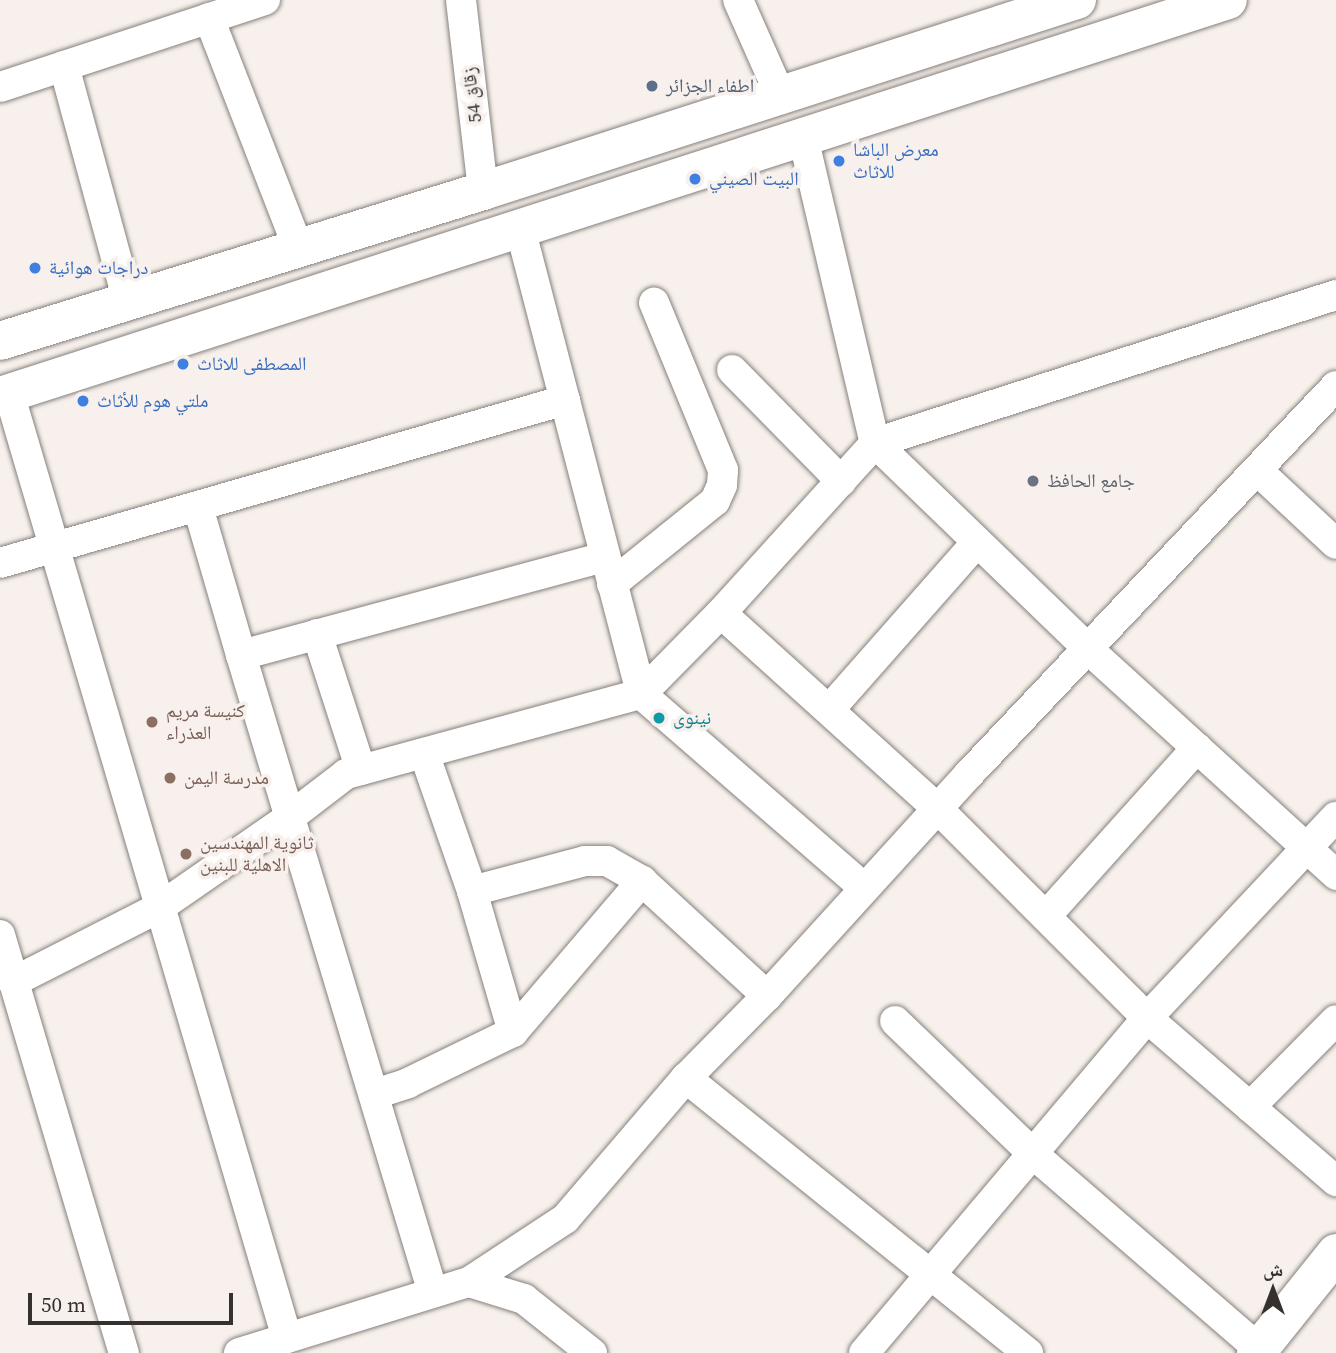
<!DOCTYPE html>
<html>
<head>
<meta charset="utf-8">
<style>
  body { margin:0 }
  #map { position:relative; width:1336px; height:1353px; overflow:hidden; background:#f7f0ec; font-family:"Source Serif 4","Noto Naskh Arabic",serif }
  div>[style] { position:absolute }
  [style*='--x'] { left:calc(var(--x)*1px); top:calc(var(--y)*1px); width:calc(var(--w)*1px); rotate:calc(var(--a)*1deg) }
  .roads { filter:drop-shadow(0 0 2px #86807c) drop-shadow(0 0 2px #86807c) }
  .street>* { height:30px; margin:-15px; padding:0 15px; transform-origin:15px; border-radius:15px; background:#fff }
  .secondary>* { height:38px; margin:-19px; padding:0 19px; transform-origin:19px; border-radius:19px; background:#fff }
  .primary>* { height:38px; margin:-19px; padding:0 19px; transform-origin:19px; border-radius:19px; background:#fff }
  .dots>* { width:19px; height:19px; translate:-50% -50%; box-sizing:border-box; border:4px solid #f7f0ec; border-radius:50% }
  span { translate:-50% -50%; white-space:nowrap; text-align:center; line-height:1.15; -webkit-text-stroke:7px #f7f0ec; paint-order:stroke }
  .service-label { font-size:19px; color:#4e5e75 }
  .left { translate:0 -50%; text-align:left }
  .street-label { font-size:19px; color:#34312f }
  .shop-label { font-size:19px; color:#366cbe }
  .worship-label { font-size:19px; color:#5b616d }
  .education-label { font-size:19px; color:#785e54 }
  .culture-label { font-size:19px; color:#0d838f }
  .north { position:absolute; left:1238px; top:1255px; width:70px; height:70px; -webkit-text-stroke:5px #f7f0ec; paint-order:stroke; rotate:0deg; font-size:19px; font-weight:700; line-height:28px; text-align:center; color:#34312f }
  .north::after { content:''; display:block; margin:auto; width:24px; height:32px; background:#34312f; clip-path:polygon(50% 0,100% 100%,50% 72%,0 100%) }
  .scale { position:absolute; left:28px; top:1293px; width:205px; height:32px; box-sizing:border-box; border:4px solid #34312f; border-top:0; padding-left:9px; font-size:21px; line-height:24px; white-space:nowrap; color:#34312f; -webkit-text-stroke:5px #f7f0ec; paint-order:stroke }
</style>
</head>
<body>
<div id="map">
  <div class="roads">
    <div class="street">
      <i style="--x:461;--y:0;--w:192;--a:83.4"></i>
      <i style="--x:738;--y:0;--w:104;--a:66.1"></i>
      <i style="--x:209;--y:18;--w:247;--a:68.8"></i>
      <i style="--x:64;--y:66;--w:244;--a:74.8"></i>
      <i style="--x:0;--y:87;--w:279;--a:-18.2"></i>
      <i style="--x:803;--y:137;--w:314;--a:76.8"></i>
      <i style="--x:875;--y:443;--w:296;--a:44"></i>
      <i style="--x:1088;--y:649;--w:336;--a:42.3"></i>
      <i style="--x:520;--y:228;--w:481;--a:75.4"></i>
      <i style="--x:641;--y:694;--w:296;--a:41"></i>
      <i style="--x:732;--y:370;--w:156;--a:45.5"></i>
      <i style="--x:9;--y:393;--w:985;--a:73.61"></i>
      <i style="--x:1257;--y:470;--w:108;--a:43.1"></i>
      <i style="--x:198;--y:507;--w:154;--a:73.8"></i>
      <i style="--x:241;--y:655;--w:377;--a:-15.1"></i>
      <i style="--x:0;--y:563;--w:588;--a:-16.09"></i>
      <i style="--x:612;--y:584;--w:132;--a:-38.9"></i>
      <i style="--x:715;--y:501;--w:17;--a:-66"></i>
      <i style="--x:722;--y:485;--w:15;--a:-86"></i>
      <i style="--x:723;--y:470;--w:181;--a:-112.4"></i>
      <i style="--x:721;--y:613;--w:294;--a:42.1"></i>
      <i style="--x:939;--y:810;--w:294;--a:45"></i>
      <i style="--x:1147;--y:1018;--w:250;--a:40.8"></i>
      <i style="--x:317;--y:634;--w:143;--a:72.1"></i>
      <i style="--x:241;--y:655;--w:666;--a:73.25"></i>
      <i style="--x:829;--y:710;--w:224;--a:-48.6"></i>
      <i style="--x:424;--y:753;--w:146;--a:70.8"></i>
      <i style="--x:472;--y:891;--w:147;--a:73.8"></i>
      <i style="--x:472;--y:891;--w:117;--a:-14.9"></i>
      <i style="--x:585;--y:861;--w:22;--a:0"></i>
      <i style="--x:607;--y:861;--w:40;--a:29.7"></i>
      <i style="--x:642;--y:881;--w:170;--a:42.6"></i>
      <i style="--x:1046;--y:916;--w:226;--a:-48.1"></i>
      <i style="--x:0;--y:935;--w:436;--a:73.5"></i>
      <i style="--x:13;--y:982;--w:165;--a:-27"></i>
      <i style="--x:160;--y:907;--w:158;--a:-34.7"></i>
      <i style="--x:290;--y:817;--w:71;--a:-37.5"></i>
      <i style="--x:346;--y:774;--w:306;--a:-15.2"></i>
      <i style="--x:641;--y:694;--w:114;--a:-45.4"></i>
      <i style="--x:721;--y:613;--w:229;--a:-47.8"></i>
      <i style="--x:875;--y:443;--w:484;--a:-17.8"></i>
      <i style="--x:895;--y:1021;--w:190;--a:43.9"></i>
      <i style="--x:1032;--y:1153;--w:300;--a:40.8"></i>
      <i style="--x:686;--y:1078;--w:439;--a:38.8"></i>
      <i style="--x:375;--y:1094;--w:35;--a:-18"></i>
      <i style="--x:408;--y:1083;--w:117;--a:-25.9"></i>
      <i style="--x:513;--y:1032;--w:199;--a:-49.5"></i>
      <i style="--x:1250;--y:1107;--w:122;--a:-45.3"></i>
      <i style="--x:469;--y:1282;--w:58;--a:17.2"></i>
      <i style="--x:524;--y:1299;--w:87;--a:38.5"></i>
      <i style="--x:239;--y:1353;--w:241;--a:-17.2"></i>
      <i style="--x:469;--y:1282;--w:115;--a:-33.3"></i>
      <i style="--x:565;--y:1219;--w:186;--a:-49.4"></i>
      <i style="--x:686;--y:1078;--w:115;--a:-45.4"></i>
      <i style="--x:767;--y:996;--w:300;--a:-47.7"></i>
      <i style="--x:969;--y:774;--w:534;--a:-46.59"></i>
      <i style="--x:864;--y:1353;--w:439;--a:-49.8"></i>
      <i style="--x:1147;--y:1018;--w:276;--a:-46.8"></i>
    </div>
    <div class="secondary">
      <i style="--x:1256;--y:1353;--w:128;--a:-51.3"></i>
    </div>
    <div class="primary">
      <i style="--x:0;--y:341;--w:506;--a:-17.25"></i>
      <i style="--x:483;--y:191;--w:624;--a:-17.83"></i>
      <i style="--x:0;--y:396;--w:1290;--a:-17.87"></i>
    </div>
  </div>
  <div class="dots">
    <i style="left:652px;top:86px;background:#5c6f8a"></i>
    <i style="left:839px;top:161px;background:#3f7fe0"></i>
    <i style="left:695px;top:179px;background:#3f7fe0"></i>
    <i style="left:35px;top:268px;background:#3f7fe0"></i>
    <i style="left:183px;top:364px;background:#3f7fe0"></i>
    <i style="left:83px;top:401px;background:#3f7fe0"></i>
    <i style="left:1033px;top:481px;background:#6b7280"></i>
    <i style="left:659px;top:718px;background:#0f9aa8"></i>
    <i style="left:152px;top:722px;background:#8d6e63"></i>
    <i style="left:170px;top:778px;background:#8d6e63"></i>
    <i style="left:186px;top:854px;background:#8d6e63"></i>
  </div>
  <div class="service-label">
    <span class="left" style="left:666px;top:86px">اطفاء الجزائر</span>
  </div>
  <div class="street-label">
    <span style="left:472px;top:95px;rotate:-97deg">زقاق 54</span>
  </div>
  <div class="shop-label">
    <span class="left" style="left:853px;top:161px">معرض الباشا<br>للاثاث</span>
    <span class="left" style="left:709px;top:179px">البيت الصيني</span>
    <span class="left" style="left:49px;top:268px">دراجات هوائية</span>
    <span class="left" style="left:197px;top:364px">المصطفى للاثاث</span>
    <span class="left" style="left:97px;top:401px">ملتي هوم للأثاث</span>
  </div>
  <div class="worship-label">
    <span class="left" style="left:1047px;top:481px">جامع الحافظ</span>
  </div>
  <div class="education-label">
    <span class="left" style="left:166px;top:722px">كنيسة مريم<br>العذراء</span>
    <span class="left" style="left:184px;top:778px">مدرسة اليمن</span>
    <span class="left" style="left:200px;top:854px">ثانوية المهندسين<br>الاهلية للبنين</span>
  </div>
  <div class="culture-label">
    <span class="left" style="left:673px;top:718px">نينوى</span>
  </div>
  <div class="north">ش</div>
  <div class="scale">50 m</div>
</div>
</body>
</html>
